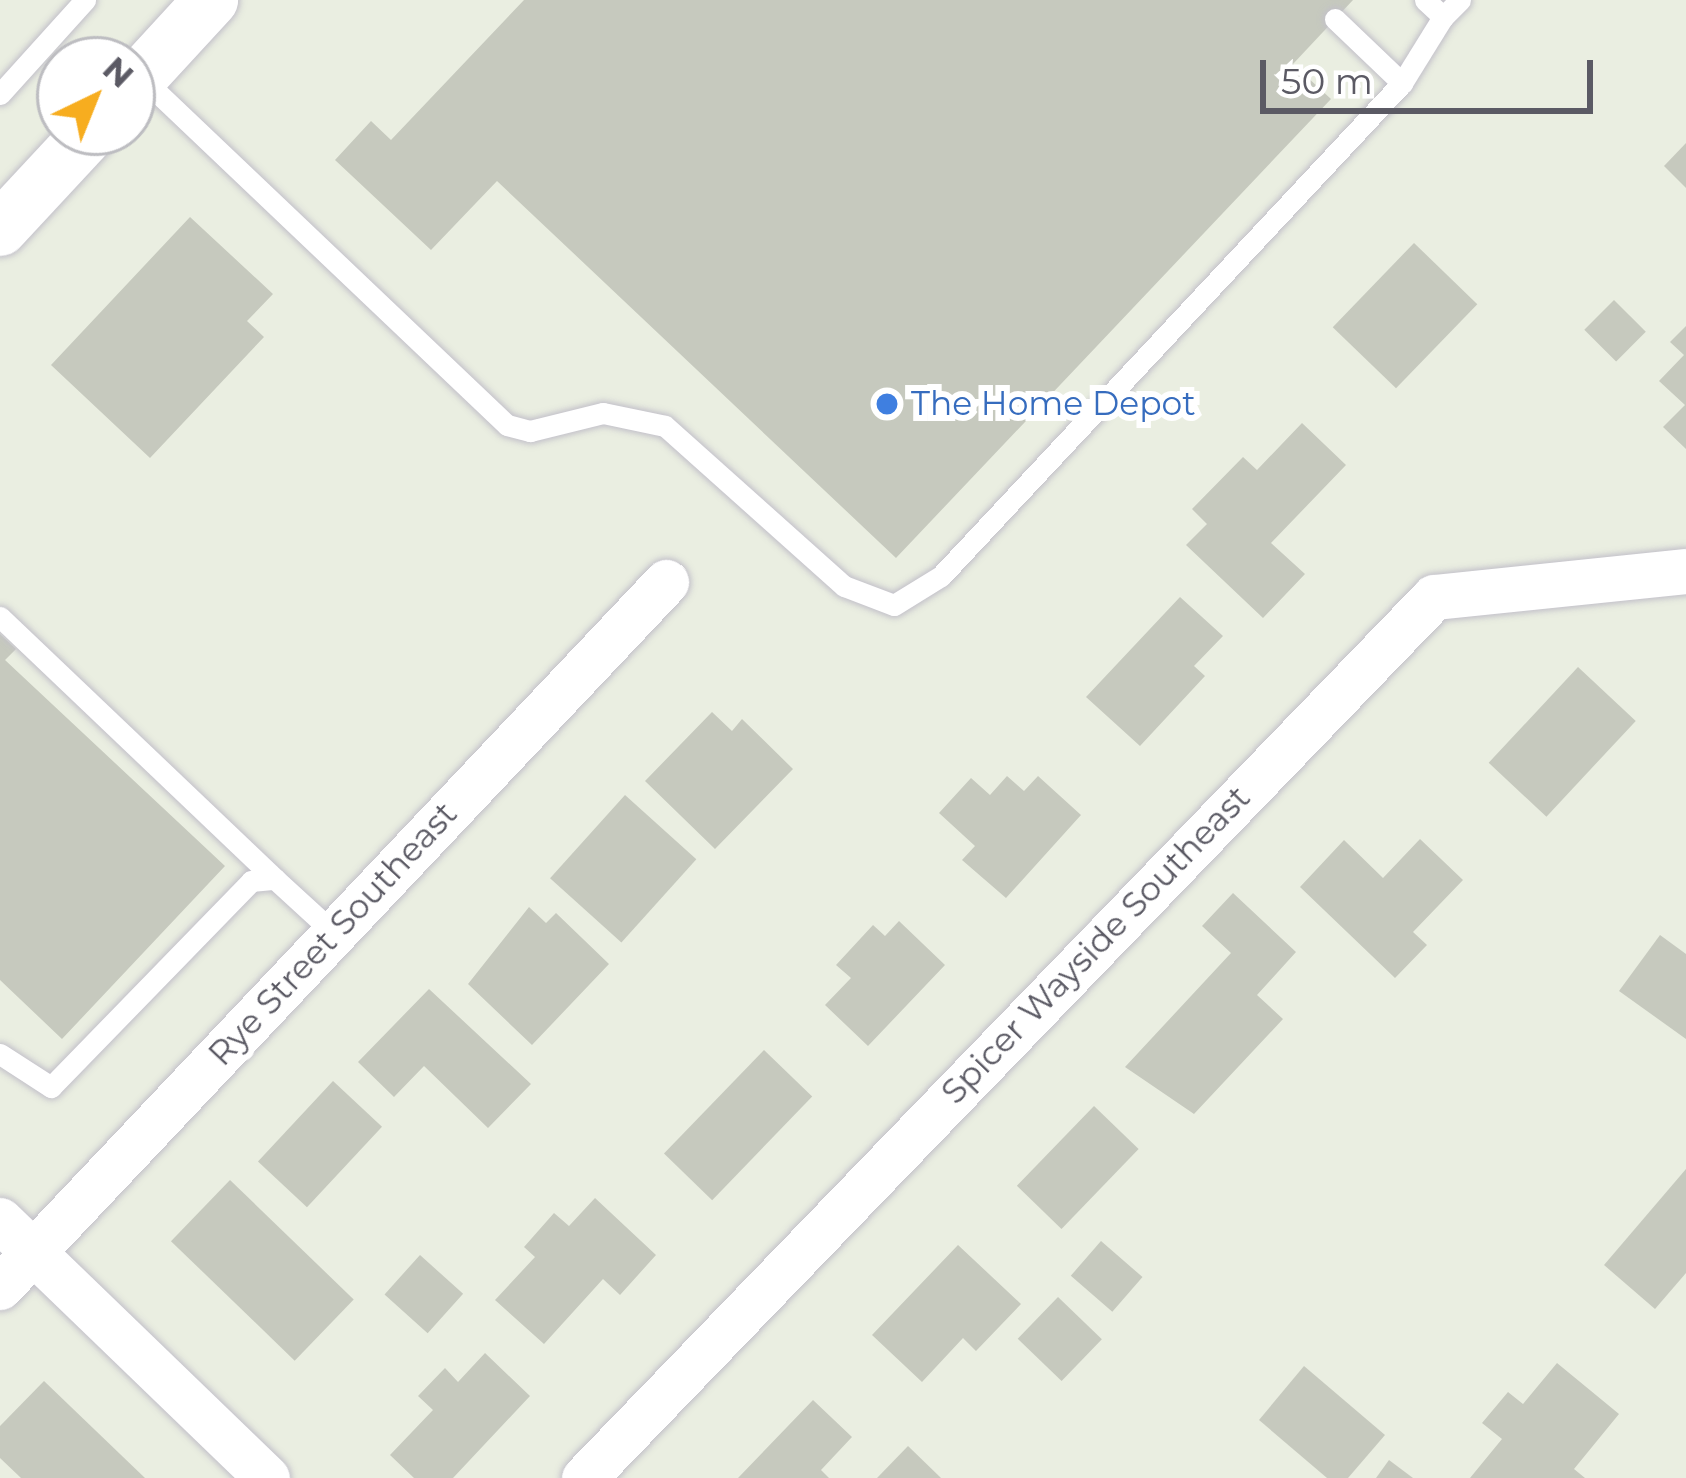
<!DOCTYPE html>
<html>
<head>
<meta charset="utf-8">
<style>
  body { margin:0 }
  #map { position:relative; width:1686px; height:1478px; overflow:hidden; background:#eaeee1; font-family:Montserrat,sans-serif }
  div>[style] { position:absolute }
  [style*='--x'] { left:calc(var(--x)*1px); top:calc(var(--y)*1px); width:calc(var(--w)*1px); rotate:calc(var(--a)*1deg) }
  .building>* { inset:0; background:#c6c9be; transform-origin:0 0 }
  .roads { filter:drop-shadow(0 0 3px #c2c0c9) drop-shadow(0 0 3px #c2c0c9) }
  .service>* { height:21px; margin:-10.5px; padding:0 10.5px; transform-origin:10.5px; border-radius:10.5px; background:#fff }
  .minor>* { height:45px; margin:-22.5px; padding:0 22.5px; transform-origin:22.5px; border-radius:22.5px; background:#fff }
  .tertiary>* { height:54px; margin:-27px; padding:0 27px; transform-origin:27px; border-radius:27px; background:#fff }
  .dots>* { width:33px; height:33px; translate:-50% -50%; box-sizing:border-box; border:6px solid #fff; border-radius:50% }
  span { translate:-50% -50%; white-space:nowrap; text-align:center; line-height:1.15; -webkit-text-stroke:12px #fff; paint-order:stroke }
  .shop-label { font-size:33px; color:#366cbe }
  .left { translate:0 -50%; text-align:left }
  .street-label { font-size:33px; color:#5b5a64 }
  .north { position:absolute; left:36px; top:36px; width:120px; height:120px; box-sizing:border-box; background:#fff; border:3px solid #bdbdc1; border-radius:50%; rotate:43deg; font-size:33px; font-weight:700; line-height:48px; text-align:center; color:#5b5a64 }
  .north::after { content:''; display:block; margin:auto; width:42px; height:54px; background:#f7ad1f; clip-path:polygon(50% 0,100% 100%,50% 72%,0 100%) }
  .scale { position:absolute; left:1260px; top:60px; width:333px; height:54px; box-sizing:border-box; border:6px solid #5b5a64; border-top:0; padding-left:15px; font-size:36px; line-height:42px; white-space:nowrap; color:#5b5a64; -webkit-text-stroke:9px #fff; paint-order:stroke }
</style>
</head>
<body>
<div id="map">
  <div class="building">
    <i style="clip-path:polygon(524px 0,1353px 0,1293px 64px,1331px 99px,896px 558px,497px 181px,431px 250px,335px 160px,371px 121px,391px 140px)"></i>
    <i style="clip-path:polygon(1686px 143px,1686px 188px,1664px 166px)"></i>
    <i style="clip-path:polygon(190px 217px,273px 294px,247px 321px,264px 337px,150px 458px,51px 365px)"></i>
    <i style="left:1414px;top:243px;width:88px;height:117px;rotate:44deg"></i>
    <i style="left:1614px;top:300px;width:45px;height:42px;rotate:45deg"></i>
    <i style="clip-path:polygon(1686px 326px,1686px 449px,1663px 427px,1685px 405px,1659px 381px,1684px 355px,1670px 342px)"></i>
    <i style="clip-path:polygon(1302px 423px,1346px 465px,1271px 543px,1305px 574px,1263px 618px,1186px 545px,1207px 524px,1192px 509px,1243px 457px,1257px 470px)"></i>
    <i style="clip-path:polygon(1180px 597px,1223px 636px,1194px 666px,1205px 676px,1140px 746px,1086px 697px)"></i>
    <i style="clip-path:polygon(0 634px,16px 649px,5px 660px,225px 866px,62px 1039px,0 980px)"></i>
    <i style="left:1578px;top:667px;width:79px;height:131px;rotate:43deg"></i>
    <i style="clip-path:polygon(712px 712px,732px 731px,742px 719px,793px 769px,715px 849px,645px 781px)"></i>
    <i style="clip-path:polygon(1007px 776px,1024px 791px,1038px 776px,1081px 815px,1006px 898px,962px 860px,975px 846px,939px 813px,971px 778px,990px 795px)"></i>
    <i style="left:625px;top:795px;width:96px;height:112px;rotate:42deg"></i>
    <i style="clip-path:polygon(1420px 839px,1463px 880px,1413px 932px,1427px 945px,1395px 978px,1300px 887px,1344px 840px,1383px 878px)"></i>
    <i style="clip-path:polygon(1233px 893px,1296px 952px,1257px 995px,1283px 1019px,1194px 1114px,1125px 1067px,1231px 953px,1202px 926px)"></i>
    <i style="clip-path:polygon(529px 907px,546px 923px,556px 913px,609px 964px,532px 1045px,468px 984px)"></i>
    <i style="clip-path:polygon(899px 921px,945px 965px,868px 1046px,825px 1005px,851px 978px,836px 965px,873px 925px,885px 936px)"></i>
    <i style="clip-path:polygon(1660px 935px,1686px 954px,1686px 1039px,1619px 991px)"></i>
    <i style="clip-path:polygon(429px 989px,531px 1084px,488px 1128px,424px 1066px,394px 1097px,358px 1062px)"></i>
    <i style="left:764px;top:1050px;width:67px;height:144px;rotate:44deg"></i>
    <i style="left:333px;top:1081px;width:67px;height:110px;rotate:43deg"></i>
    <i style="left:1094px;top:1106px;width:62px;height:111px;rotate:44deg"></i>
    <i style="clip-path:polygon(1686px 1169px,1686px 1273px,1655px 1309px,1604px 1265px)"></i>
    <i style="left:230px;top:1180px;width:172px;height:85px;rotate:44deg"></i>
    <i style="clip-path:polygon(595px 1198px,656px 1255px,620px 1295px,603px 1279px,544px 1344px,495px 1300px,535px 1257px,524px 1247px,554px 1213px,569px 1226px)"></i>
    <i style="left:1101px;top:1241px;width:55px;height:46px;rotate:41deg"></i>
    <i style="clip-path:polygon(958px 1245px,1021px 1304px,976px 1351px,963px 1338px,922px 1382px,872px 1335px)"></i>
    <i style="left:420px;top:1255px;width:58px;height:53px;rotate:42deg"></i>
    <i style="left:1058px;top:1297px;width:61px;height:58px;rotate:44deg"></i>
    <i style="clip-path:polygon(485px 1353px,530px 1396px,453px 1478px,414px 1478px,390px 1455px,433px 1410px,418px 1396px,445px 1368px,458px 1382px)"></i>
    <i style="clip-path:polygon(1557px 1363px,1619px 1414px,1574px 1469px,1585px 1478px,1470px 1478px,1502px 1439px,1482px 1423px,1508px 1392px,1523px 1404px)"></i>
    <i style="clip-path:polygon(1304px 1366px,1385px 1435px,1348px 1478px,1327px 1478px,1259px 1420px)"></i>
    <i style="clip-path:polygon(44px 1381px,145px 1478px,21px 1478px,0 1458px,0 1426px)"></i>
    <i style="clip-path:polygon(813px 1400px,852px 1437px,821px 1470px,829px 1478px,738px 1478px)"></i>
    <i style="clip-path:polygon(908px 1446px,941px 1478px,877px 1478px)"></i>
    <i style="clip-path:polygon(1389px 1460px,1413px 1478px,1376px 1478px)"></i>
  </div>
  <div class="roads">
    <div class="service">
      <i style="--x:1425;--y:0;--w:25;--a:43"></i>
      <i style="--x:1443;--y:17;--w:24;--a:-45"></i>
      <i style="--x:1335;--y:19;--w:93;--a:43.7"></i>
      <i style="--x:141;--y:77;--w:505;--a:43.56"></i>
      <i style="--x:507;--y:425;--w:24;--a:15"></i>
      <i style="--x:530;--y:431;--w:75;--a:-13.9"></i>
      <i style="--x:603;--y:413;--w:63;--a:11.8"></i>
      <i style="--x:665;--y:426;--w:240;--a:41.8"></i>
      <i style="--x:844;--y:586;--w:53;--a:20.8"></i>
      <i style="--x:894;--y:605;--w:55;--a:-31.7"></i>
      <i style="--x:941;--y:576;--w:675;--a:-46.92"></i>
      <i style="--x:1402;--y:83;--w:78;--a:-58.2"></i>
      <i style="--x:0;--y:94;--w:127;--a:-47.9"></i>
      <i style="--x:0;--y:617;--w:380;--a:43.6"></i>
      <i style="--x:0;--y:1054;--w:61;--a:32.9"></i>
      <i style="--x:51;--y:1087;--w:287;--a:-45.8"></i>
      <i style="--x:251;--y:881;--w:24;--a:-5"></i>
      <i style="--x:275;--y:879;--w:80;--a:42.5"></i>
    </div>
    <div class="minor">
      <i style="--x:0;--y:1220;--w:371;--a:44"></i>
      <i style="--x:0;--y:1287;--w:970;--a:-46.63"></i>
      <i style="--x:584;--y:1478;--w:1224;--a:-46.03"></i>
      <i style="--x:1434;--y:597;--w:253;--a:-5.9"></i>
    </div>
    <div class="tertiary">
      <i style="--x:132;--y:86;--w:117;--a:-47.4"></i>
      <i style="--x:0;--y:229;--w:132;--a:-47.1"></i>
    </div>
  </div>
  <div class="dots">
    <i style="left:887px;top:404px;background:#3f7fe0"></i>
  </div>
  <div class="shop-label">
    <span class="left" style="left:911px;top:404px">The Home Depot</span>
  </div>
  <div class="street-label">
    <span style="left:333px;top:934px;rotate:-47deg">Rye Street Southeast</span>
    <span style="left:1096px;top:945px;rotate:-46deg">Spicer Wayside Southeast</span>
  </div>
  <div class="north">N</div>
  <div class="scale">50 m</div>
</div>
</body>
</html>
